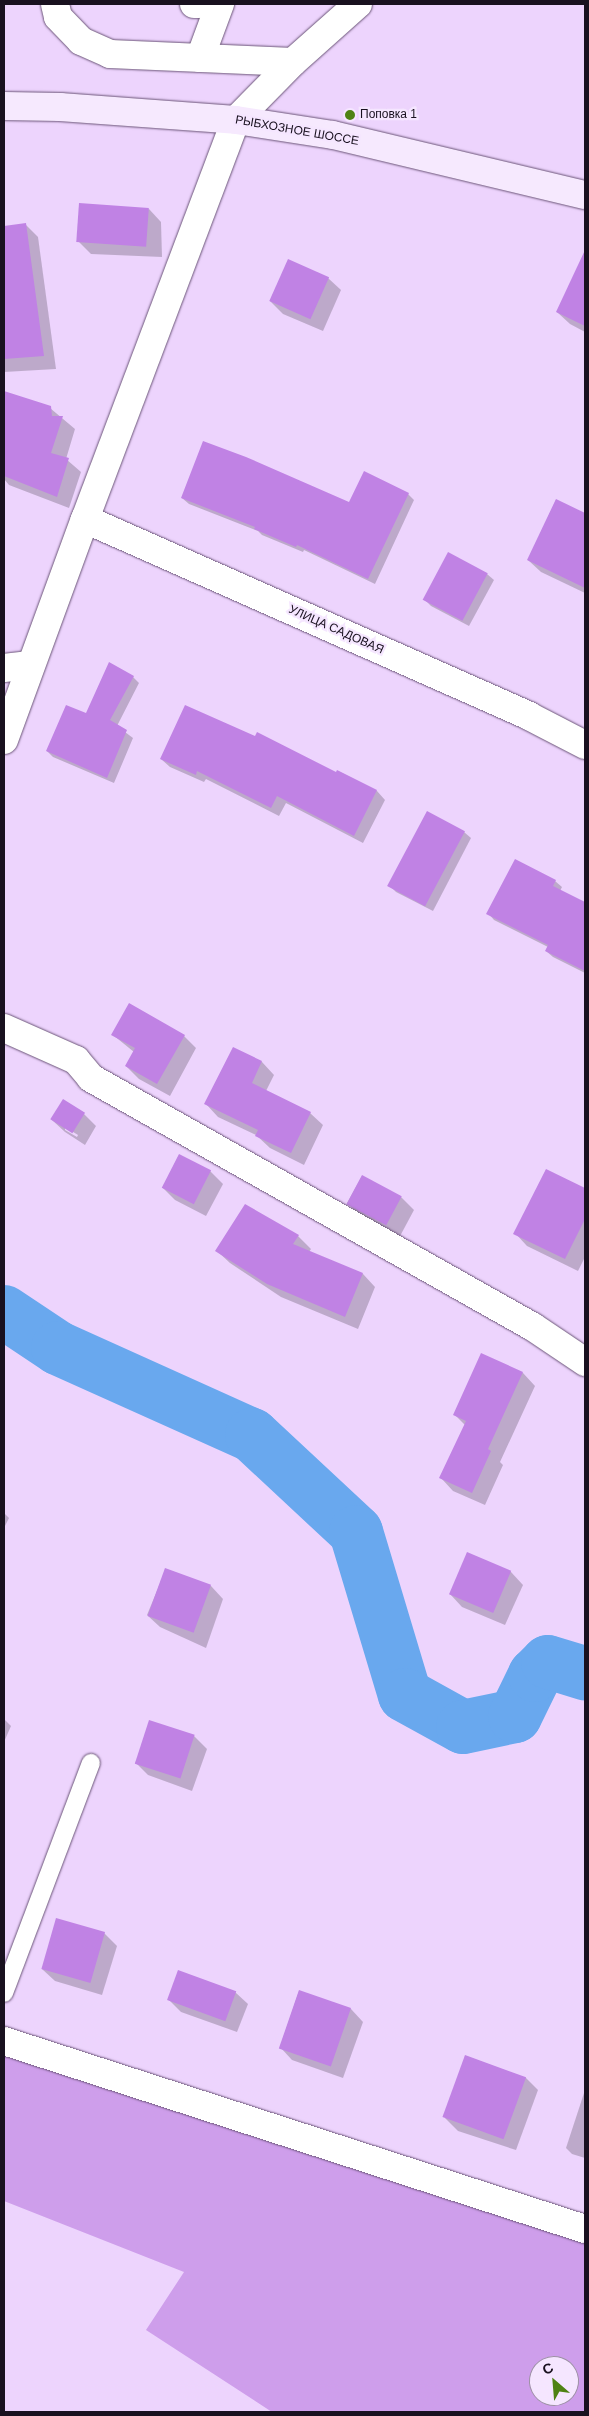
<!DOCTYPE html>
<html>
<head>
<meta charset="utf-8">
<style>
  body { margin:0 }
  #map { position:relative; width:589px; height:2416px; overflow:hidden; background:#edd4fd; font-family:Arial,sans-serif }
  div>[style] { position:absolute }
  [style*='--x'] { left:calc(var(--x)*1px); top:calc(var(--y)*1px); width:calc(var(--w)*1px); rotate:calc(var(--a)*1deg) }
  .green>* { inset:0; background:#ce9eeb }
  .shadow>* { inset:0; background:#0003 }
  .river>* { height:54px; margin:-27px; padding:0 27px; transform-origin:27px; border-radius:27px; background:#69a8ee }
  .building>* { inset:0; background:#c082e4; transform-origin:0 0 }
  .roads { filter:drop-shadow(0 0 1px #6b5578) drop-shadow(0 0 1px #6b5578) }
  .lane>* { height:18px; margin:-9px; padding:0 9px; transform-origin:9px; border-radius:9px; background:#fff }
  .street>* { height:28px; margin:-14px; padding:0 14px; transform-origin:14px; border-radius:14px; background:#fff }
  .secondary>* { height:28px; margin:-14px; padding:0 14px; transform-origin:14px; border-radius:14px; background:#f6e9fe }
  .dots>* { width:14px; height:14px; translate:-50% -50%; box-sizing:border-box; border:2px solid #f5e6ff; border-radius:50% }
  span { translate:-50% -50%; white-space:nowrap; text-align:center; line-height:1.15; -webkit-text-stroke:4.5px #f5e6ff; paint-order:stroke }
  .poi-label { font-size:12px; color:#19111f }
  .left { translate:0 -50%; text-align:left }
  .street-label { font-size:12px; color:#19111f }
  .frame { position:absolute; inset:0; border:5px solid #19111f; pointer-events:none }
  .north { position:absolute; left:529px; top:2356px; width:50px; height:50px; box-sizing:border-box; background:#f5e6ff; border:1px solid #9d91a5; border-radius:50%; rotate:333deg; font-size:14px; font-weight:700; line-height:20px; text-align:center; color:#19111f }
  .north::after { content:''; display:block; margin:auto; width:18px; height:22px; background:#4f8214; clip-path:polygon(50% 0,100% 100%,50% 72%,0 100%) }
</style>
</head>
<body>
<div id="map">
  <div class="green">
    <i style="clip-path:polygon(evenodd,4px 2049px,585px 2241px,585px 2412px,272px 2412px,146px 2330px,184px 2272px,4px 2201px,4px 2049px,539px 2366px,569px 2366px,569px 2396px,539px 2396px,539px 2366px)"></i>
  </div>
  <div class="shadow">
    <i style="clip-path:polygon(149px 209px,161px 222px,162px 257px,91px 254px,78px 241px)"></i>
    <i style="clip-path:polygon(26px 225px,38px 237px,56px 369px,4px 372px,4px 228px)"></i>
    <i style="clip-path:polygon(578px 267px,585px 271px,585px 332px,570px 324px,557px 312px)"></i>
    <i style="clip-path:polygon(328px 278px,341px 290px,323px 331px,283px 314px,270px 301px)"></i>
    <i style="clip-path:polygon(4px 392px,50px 408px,75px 429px,66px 459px,81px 472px,69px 508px,9px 485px,4px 479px,4px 449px,7px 438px,4px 436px)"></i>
    <i style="clip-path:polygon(408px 494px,414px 500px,375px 584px,304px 550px,303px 552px,262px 535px,258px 531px,189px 504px,182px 498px,350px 504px)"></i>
    <i style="clip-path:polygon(556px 500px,585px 514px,585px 593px,541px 572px,528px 560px)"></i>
    <i style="clip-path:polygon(487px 574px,494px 580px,469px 626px,431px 606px,424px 599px)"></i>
    <i style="clip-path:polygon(133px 677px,139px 683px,117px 726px,133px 738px,114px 783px,53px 757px,47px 751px)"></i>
    <i style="clip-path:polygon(161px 759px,336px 774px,338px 771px,377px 791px,385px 800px,363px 843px,286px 803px,279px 816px,206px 779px,204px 782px,170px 767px)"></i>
    <i style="clip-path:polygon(464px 832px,471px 838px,433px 911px,396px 892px,389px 885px)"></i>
    <i style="clip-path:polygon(555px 881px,562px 887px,560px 891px,585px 903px,585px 973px,553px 957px,546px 951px,548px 947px,494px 920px,488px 913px)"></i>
    <i style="clip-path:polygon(113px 1035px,184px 1036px,196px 1048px,170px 1096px,139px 1079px,126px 1066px,134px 1052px)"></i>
    <i style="clip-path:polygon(233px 1049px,262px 1062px,274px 1075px,266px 1091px,310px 1113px,323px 1125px,304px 1165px,270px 1148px,256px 1135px,218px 1117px,206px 1104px)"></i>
    <i style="clip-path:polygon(evenodd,84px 1114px,96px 1126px,85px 1145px,65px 1132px,52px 1120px,84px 1114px,65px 1127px,78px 1135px,77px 1137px,65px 1130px,65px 1127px)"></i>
    <i style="clip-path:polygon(179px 1155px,210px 1171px,223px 1184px,206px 1216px,175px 1200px,163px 1188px)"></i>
    <i style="clip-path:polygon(546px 1170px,585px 1189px,585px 1257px,578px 1271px,527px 1246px,515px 1233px)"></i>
    <i style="clip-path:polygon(362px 1176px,401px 1197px,414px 1210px,399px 1238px,360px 1216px,347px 1203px)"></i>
    <i style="clip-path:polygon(298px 1236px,311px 1249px,309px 1252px,363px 1274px,375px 1287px,358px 1329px,281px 1297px,230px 1263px,217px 1251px)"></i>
    <i style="clip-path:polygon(482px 1355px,523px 1373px,535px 1386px,500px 1462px,503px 1465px,485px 1505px,453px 1491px,441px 1478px,465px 1425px,455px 1415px)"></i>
    <i style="clip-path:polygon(4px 1513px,9px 1518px,4px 1528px)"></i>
    <i style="clip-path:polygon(468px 1554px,511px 1572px,523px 1585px,505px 1625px,462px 1607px,450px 1594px)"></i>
    <i style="clip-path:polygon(166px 1569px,211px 1586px,223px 1599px,206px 1648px,160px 1627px,147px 1615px)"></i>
    <i style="clip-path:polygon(4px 1719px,11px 1726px,4px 1742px)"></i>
    <i style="clip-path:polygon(194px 1736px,207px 1749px,192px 1791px,148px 1775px,135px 1762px)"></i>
    <i style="clip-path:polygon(104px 1933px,117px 1946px,102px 1995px,55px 1981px,42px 1969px)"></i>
    <i style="clip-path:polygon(299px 1991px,351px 2009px,363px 2022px,343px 2078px,292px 2060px,280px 2047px)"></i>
    <i style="clip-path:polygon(235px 1992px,248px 2004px,237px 2032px,181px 2012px,168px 1999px)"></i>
    <i style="clip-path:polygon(466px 2056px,526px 2078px,538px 2090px,516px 2150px,458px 2131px,445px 2118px)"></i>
    <i style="clip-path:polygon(584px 2093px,585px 2094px,585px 2158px,572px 2154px,566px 2148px)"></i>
  </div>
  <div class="river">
    <i style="--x:4;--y:1312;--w:65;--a:33.7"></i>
    <i style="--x:58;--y:1348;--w:213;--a:24.2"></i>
    <i style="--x:252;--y:1435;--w:142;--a:43"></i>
    <i style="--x:356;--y:1532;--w:170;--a:73.3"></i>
    <i style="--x:405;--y:1695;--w:66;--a:28.9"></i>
    <i style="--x:463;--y:1727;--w:53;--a:-11.9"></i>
    <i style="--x:515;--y:1716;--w:46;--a:-64"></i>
    <i style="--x:535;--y:1675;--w:18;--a:-45"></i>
    <i style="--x:548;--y:1662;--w:39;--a:17"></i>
  </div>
  <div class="building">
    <i style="left:79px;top:203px;width:70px;height:39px;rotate:4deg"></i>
    <i style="clip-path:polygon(26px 223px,44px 356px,4px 359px,4px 226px)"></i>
    <i style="clip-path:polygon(585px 250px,585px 326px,556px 312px)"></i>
    <i style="left:288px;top:259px;width:45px;height:46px;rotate:24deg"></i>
    <i style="clip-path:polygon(4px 391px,51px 406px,52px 416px,63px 416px,51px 453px,69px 458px,57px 497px,4px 476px)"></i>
    <i style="clip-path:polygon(203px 441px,246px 457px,349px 502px,364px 471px,409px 493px,368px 579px,297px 545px,296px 547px,254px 529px,255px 527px,181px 498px)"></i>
    <i style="clip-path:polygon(556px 499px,585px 513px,585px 588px,527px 560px)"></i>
    <i style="left:448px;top:552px;width:45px;height:54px;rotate:28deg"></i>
    <i style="clip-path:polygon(109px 662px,134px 676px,110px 720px,127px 730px,107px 778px,46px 751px,66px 705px,86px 713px)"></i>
    <i style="clip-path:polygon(185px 705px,255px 736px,257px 732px,336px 772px,337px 770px,377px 790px,354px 836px,277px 796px,271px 808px,197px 771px,196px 775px,160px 759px)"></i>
    <i style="left:427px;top:811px;width:43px;height:85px;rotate:28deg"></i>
    <i style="clip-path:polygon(515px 859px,556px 880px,553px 886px,585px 902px,585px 971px,545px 951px,548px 945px,486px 914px)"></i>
    <i style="clip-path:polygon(129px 1003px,185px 1035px,157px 1084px,125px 1066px,135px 1048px,111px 1035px)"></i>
    <i style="clip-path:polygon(233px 1047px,262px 1061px,252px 1083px,311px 1112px,291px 1153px,255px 1136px,258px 1130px,204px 1104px)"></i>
    <i style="left:63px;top:1099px;width:26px;height:24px;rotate:32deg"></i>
    <i style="left:179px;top:1154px;width:36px;height:38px;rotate:27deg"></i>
    <i style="clip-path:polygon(546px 1169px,585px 1188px,585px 1219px,565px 1259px,513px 1234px)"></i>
    <i style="left:362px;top:1175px;width:45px;height:33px;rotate:28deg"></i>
    <i style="clip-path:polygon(245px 1204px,299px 1235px,293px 1244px,363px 1273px,345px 1317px,267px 1284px,215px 1251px)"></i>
    <i style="clip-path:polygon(481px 1353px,523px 1372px,488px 1449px,491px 1451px,472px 1493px,439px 1478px,466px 1421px,453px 1415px)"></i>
    <i style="left:467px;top:1552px;width:48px;height:46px;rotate:23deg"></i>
    <i style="left:165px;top:1568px;width:49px;height:51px;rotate:20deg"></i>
    <i style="left:149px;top:1720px;width:48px;height:46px;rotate:18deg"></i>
    <i style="left:56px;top:1918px;width:51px;height:53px;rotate:16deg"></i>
    <i style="left:178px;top:1970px;width:62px;height:32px;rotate:20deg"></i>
    <i style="left:299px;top:1990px;width:55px;height:62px;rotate:19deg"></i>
    <i style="left:465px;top:2055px;width:65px;height:66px;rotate:20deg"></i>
  </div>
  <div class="roads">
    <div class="lane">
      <i style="--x:4;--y:1993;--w:246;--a:-69.3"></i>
    </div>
    <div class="street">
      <i style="--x:55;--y:4;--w:13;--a:77"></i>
      <i style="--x:58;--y:17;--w:33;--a:46"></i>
      <i style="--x:81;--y:41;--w:32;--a:24"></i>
      <i style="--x:110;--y:54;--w:183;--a:2.5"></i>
      <i style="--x:194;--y:4;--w:5;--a:0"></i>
      <i style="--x:200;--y:58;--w:58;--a:-69.7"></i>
      <i style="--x:85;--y:519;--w:486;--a:23.9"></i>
      <i style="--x:529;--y:716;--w:63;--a:27.4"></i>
      <i style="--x:4;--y:668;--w:26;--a:-7"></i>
      <i style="--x:4;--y:740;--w:235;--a:-69.9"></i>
      <i style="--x:85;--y:519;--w:427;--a:-69.3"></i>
      <i style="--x:236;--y:120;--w:81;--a:-45.5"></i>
      <i style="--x:293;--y:62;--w:87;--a:-41.7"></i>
      <i style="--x:4;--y:1028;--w:79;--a:24"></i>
      <i style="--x:76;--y:1060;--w:23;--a:50"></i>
      <i style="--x:91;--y:1078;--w:507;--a:29.39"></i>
      <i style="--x:533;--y:1327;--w:63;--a:33.9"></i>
      <i style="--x:4;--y:2041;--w:611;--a:17.93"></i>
    </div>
    <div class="secondary">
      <i style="--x:4;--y:106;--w:56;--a:1"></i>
      <i style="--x:60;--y:107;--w:176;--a:4.2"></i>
      <i style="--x:236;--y:120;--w:98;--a:8.8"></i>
      <i style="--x:333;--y:135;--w:259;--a:13.4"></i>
    </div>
  </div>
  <div class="dots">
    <i style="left:350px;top:115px;background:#4f8214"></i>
  </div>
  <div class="poi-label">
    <span class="left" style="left:360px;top:115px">Поповка 1</span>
  </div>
  <div class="street-label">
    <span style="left:297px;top:131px;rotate:10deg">РЫБХОЗНОЕ ШОССЕ</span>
    <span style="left:336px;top:630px;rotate:24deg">УЛИЦА САДОВАЯ</span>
  </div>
  <div class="frame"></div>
  <div class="north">С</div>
</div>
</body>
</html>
